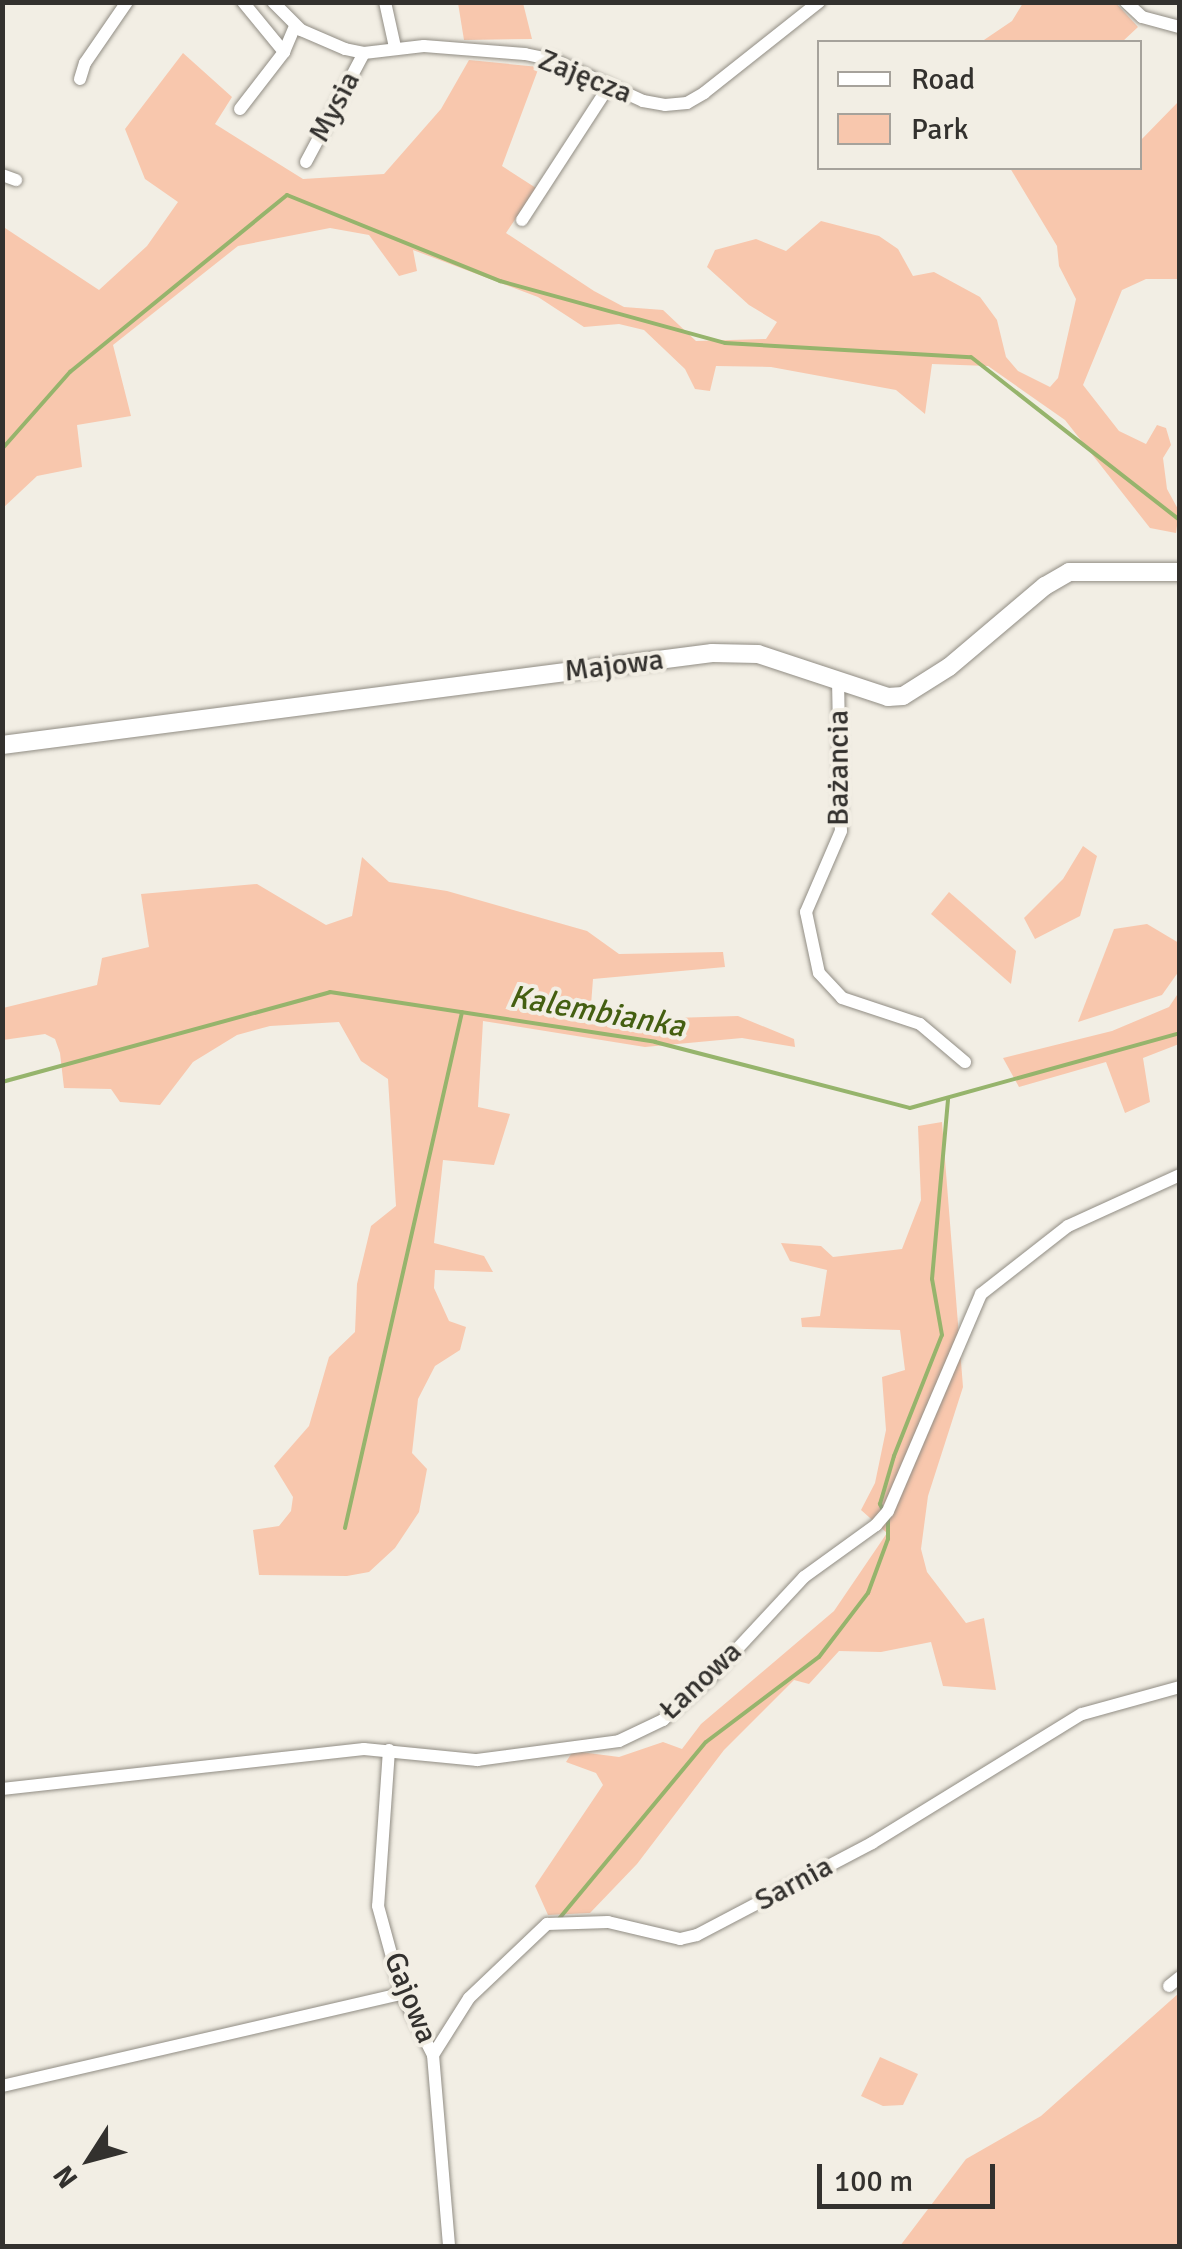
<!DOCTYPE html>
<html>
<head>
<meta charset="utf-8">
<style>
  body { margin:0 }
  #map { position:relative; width:1182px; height:2249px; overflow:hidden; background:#f2eee4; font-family:Signika,sans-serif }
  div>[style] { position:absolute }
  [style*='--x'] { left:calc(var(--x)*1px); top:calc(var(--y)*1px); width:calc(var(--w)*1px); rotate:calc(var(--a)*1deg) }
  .green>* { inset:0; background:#f8c7ad }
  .stream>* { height:4px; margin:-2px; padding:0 2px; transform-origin:2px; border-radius:2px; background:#96b46c }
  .roads { filter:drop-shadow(0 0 2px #918d84) drop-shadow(0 0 2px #918d84) }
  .street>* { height:12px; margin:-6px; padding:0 6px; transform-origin:6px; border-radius:6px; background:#fff }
  .secondary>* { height:18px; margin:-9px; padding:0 9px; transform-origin:9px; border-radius:9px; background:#fff }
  span { translate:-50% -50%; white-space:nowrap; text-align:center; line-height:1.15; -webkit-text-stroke:8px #f2eee4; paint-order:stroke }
  .street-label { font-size:30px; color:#33312e }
  .water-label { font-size:32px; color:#445f11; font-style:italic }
  .frame { position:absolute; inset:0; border:5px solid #33312e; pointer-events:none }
  .legend { position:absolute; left:817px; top:40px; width:325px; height:130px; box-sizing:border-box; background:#f2eee4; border:2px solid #a6a29b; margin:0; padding:12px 18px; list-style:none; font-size:30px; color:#33312e }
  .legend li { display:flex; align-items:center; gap:20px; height:50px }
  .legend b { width:50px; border:2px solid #a6a29b }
  .north { position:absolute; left:40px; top:2109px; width:100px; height:100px; -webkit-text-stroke:8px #f2eee4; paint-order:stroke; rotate:234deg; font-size:28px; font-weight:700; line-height:40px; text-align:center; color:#33312e }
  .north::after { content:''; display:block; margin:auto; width:35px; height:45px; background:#33312e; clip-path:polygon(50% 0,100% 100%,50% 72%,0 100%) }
  .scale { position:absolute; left:817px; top:2164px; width:178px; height:45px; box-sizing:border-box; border:5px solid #33312e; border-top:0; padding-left:12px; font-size:30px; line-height:35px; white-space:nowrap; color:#33312e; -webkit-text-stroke:8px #f2eee4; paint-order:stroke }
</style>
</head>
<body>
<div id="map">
  <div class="green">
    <i style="clip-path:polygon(458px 3px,523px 3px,532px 39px,464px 40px)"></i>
    <i style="clip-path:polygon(1023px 3px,1116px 3px,1138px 27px,1122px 42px,981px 42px,1012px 21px)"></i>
    <i style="clip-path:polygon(183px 53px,232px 97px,215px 124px,303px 179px,384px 174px,441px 109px,469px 60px,539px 67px,502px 166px,536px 188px,506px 233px,594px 291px,624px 307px,663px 310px,696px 341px,766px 339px,777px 322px,749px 305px,707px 267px,715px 250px,756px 239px,786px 251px,821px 221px,879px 236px,898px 249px,913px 276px,934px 272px,980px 297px,997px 320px,1006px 357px,1018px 371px,1050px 387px,1058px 378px,1076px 299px,1059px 266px,1057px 246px,1010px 168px,1140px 168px,1140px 141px,1179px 101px,1179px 279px,1146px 279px,1122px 290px,1083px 385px,1119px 431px,1146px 444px,1157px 425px,1166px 428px,1171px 445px,1163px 458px,1167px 489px,1179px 511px,1176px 533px,1150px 528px,1065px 420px,988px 366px,932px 364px,925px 414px,896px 390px,771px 367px,716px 366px,710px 391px,695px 389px,685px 369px,644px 330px,619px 324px,584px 327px,538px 297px,413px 250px,417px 271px,399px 276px,369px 235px,330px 228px,238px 246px,113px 345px,131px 416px,77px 425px,82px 467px,37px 476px,3px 508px,5px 228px,99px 290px,147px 246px,178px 202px,145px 179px,125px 129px)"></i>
    <i style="clip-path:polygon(1083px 846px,1097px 856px,1080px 916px,1035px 939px,1024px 918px,1063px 879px)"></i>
    <i style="clip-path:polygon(362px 857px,389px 882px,447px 891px,587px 931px,619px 954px,723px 952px,725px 967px,593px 979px,591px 1005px,640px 1019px,738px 1016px,794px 1039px,795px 1047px,742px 1038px,645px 1047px,483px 1021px,478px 1107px,510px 1114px,494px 1165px,443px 1160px,434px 1243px,484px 1256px,493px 1272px,435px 1270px,434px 1288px,449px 1321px,466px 1327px,460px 1350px,435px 1366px,418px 1399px,412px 1453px,427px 1469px,419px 1512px,395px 1548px,369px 1572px,347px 1576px,259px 1575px,253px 1530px,279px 1526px,291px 1511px,293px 1497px,274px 1466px,309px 1426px,329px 1357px,355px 1332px,357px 1284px,371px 1226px,396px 1206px,388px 1079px,361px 1061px,339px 1022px,270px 1026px,237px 1035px,193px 1062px,160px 1105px,120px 1102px,111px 1089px,64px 1088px,60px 1053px,55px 1039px,45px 1034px,3px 1040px,3px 1008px,97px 985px,102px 958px,149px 947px,141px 894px,257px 884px,326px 925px,352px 916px)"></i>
    <i style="clip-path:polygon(949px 892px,1016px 951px,1011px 984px,931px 914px)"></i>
    <i style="clip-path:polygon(1147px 924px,1179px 943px,1179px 971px,1162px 995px,1078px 1022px,1114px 929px)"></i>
    <i style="clip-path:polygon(1179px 992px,1179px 1044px,1143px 1058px,1150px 1102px,1125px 1113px,1106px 1062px,1019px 1087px,1003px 1058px,1112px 1031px,1169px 1007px)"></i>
    <i style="clip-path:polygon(942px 1122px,963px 1387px,928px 1496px,921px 1549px,927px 1572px,966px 1623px,984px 1618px,996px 1690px,943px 1686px,931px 1642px,881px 1652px,839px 1651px,809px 1684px,794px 1680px,724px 1750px,637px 1864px,590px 1913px,548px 1915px,535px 1886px,603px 1785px,596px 1773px,566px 1762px,573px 1751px,619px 1757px,663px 1742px,682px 1749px,701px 1724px,834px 1611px,887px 1533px,861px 1510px,875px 1483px,886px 1430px,882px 1377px,905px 1370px,900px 1330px,802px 1327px,801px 1318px,820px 1316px,827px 1270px,790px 1261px,781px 1243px,821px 1246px,833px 1257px,902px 1249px,921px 1200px,918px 1126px)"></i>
    <i style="clip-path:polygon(1179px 1993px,1179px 2246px,900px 2246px,966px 2159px,1041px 2116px)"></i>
    <i style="clip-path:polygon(880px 2057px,918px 2074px,903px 2105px,883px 2106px,861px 2096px)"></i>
  </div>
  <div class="stream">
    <i style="--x:2;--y:449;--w:103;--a:-48.6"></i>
    <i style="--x:70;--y:372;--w:280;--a:-39.2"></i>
    <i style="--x:287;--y:195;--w:230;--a:22"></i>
    <i style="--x:500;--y:281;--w:233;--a:15.4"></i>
    <i style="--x:725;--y:343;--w:246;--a:3.3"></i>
    <i style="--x:971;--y:357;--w:265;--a:38"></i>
    <i style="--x:2;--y:1082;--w:340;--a:-15.3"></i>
    <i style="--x:330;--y:992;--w:329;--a:8.7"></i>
    <i style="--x:655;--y:1042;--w:263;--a:14.5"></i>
    <i style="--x:910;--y:1108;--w:280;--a:-15.5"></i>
    <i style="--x:883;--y:1510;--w:7;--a:-117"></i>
    <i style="--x:880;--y:1504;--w:50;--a:-73.7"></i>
    <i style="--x:894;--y:1456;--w:130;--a:-68.4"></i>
    <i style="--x:942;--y:1335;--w:57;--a:-100.1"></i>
    <i style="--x:932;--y:1279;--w:181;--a:-84.9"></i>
    <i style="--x:345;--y:1528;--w:529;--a:-77.22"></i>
    <i style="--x:558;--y:1920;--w:231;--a:-50.3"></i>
    <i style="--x:706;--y:1742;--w:141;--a:-37"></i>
    <i style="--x:819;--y:1657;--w:81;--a:-52.6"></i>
    <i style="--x:868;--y:1593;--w:58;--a:-69.7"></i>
    <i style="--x:888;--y:1539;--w:22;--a:-90"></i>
  </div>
  <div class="roads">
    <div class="street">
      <i style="--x:243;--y:2;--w:65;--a:50.6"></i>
      <i style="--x:273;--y:2;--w:40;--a:45"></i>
      <i style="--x:301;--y:30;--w:48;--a:23.4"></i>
      <i style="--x:345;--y:49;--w:19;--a:12"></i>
      <i style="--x:364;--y:53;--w:60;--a:-6.7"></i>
      <i style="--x:424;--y:46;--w:101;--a:4.5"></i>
      <i style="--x:525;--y:54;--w:30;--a:12"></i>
      <i style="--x:554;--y:60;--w:98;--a:24.7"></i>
      <i style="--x:643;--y:101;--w:22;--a:10"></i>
      <i style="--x:665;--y:105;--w:22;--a:-5"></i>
      <i style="--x:687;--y:103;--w:20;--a:-30"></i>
      <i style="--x:704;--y:93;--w:147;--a:-38.4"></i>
      <i style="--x:385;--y:2;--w:46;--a:77.5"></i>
      <i style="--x:1126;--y:2;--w:22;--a:43"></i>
      <i style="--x:1142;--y:17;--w:39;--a:15"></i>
      <i style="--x:80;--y:79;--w:17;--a:-73"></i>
      <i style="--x:85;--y:63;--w:74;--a:-55.5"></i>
      <i style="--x:240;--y:109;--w:72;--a:-52.3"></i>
      <i style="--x:284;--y:52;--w:28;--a:-67"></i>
      <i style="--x:306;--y:162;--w:123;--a:-62"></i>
      <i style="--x:2;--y:175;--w:15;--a:20"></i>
      <i style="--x:522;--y:220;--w:160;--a:-57"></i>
      <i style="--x:838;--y:680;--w:151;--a:88.9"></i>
      <i style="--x:841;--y:831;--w:88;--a:113.4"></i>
      <i style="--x:806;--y:912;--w:62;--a:78"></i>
      <i style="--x:819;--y:973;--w:34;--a:47"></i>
      <i style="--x:842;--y:998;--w:82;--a:18.4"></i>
      <i style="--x:920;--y:1024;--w:59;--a:40.2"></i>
      <i style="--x:389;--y:1750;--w:156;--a:94"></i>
      <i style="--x:378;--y:1906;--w:91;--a:74.7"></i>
      <i style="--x:402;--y:1994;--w:68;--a:63.1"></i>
      <i style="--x:433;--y:2055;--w:192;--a:85.2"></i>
      <i style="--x:2;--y:1789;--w:364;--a:-6.3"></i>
      <i style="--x:364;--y:1749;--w:114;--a:5.6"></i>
      <i style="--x:477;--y:1760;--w:143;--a:-7.6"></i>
      <i style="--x:619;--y:1741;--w:49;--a:-25.5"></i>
      <i style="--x:663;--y:1720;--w:66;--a:-41.9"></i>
      <i style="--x:712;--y:1676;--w:135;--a:-47.1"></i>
      <i style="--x:804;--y:1577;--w:89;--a:-35.8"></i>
      <i style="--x:876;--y:1525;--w:18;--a:-49"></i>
      <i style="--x:888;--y:1511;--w:236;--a:-66.8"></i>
      <i style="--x:981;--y:1294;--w:110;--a:-38"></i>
      <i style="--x:1068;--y:1226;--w:123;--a:-24.5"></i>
      <i style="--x:1169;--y:1986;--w:14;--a:-39"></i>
      <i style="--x:433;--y:2055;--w:67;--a:-57.7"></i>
      <i style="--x:469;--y:1998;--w:108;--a:-43.5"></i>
      <i style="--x:547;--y:1924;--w:61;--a:-1.9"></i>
      <i style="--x:608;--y:1922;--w:74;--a:13.3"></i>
      <i style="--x:680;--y:1939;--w:17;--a:-13"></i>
      <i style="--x:697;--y:1935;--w:198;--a:-27.7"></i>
      <i style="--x:872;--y:1843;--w:246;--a:-31.6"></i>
      <i style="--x:1082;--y:1714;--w:102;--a:-15.4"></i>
      <i style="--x:2;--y:2086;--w:410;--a:-13"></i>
    </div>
    <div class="secondary">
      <i style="--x:2;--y:745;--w:716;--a:-7.38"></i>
      <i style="--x:712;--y:653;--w:46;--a:1.2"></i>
      <i style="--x:758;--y:654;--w:137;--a:18.3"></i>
      <i style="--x:888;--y:697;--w:15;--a:-4"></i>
      <i style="--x:903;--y:696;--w:54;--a:-32.2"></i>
      <i style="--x:949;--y:667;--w:126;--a:-40.2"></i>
      <i style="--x:1045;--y:586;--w:28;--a:-30"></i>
      <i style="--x:1069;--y:572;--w:111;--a:0"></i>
    </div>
  </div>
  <div class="street-label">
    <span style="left:585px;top:77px;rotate:22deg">Zajęcza</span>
    <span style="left:335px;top:107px;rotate:-62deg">Mysia</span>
    <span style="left:614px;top:666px;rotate:-7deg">Majowa</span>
    <span style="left:839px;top:768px;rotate:-90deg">Bażancia</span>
    <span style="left:701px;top:1681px;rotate:-43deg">Łanowa</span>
    <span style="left:794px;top:1884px;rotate:-28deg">Sarnia</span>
    <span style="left:410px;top:1998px;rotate:68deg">Gajowa</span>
  </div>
  <div class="water-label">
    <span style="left:597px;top:1012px;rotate:10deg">Kalembianka</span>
  </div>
  <div class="frame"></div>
  <ul class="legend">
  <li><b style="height:12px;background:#fff"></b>Road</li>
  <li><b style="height:28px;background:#f8c7ad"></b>Park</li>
  </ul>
  <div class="north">N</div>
  <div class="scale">100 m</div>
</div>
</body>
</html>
